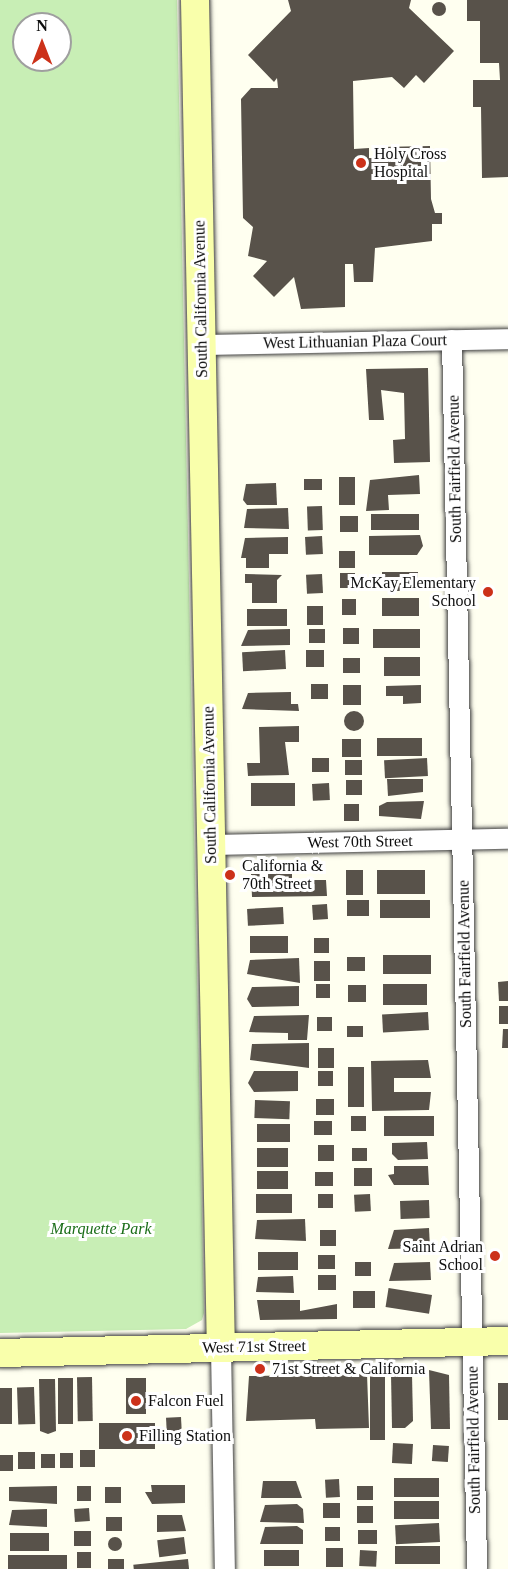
<!DOCTYPE html>
<html>
<head>
<meta charset="utf-8">
<style>
  body { margin:0 }
  #map { position:relative; width:508px; height:1569px; overflow:hidden; background:#fffff0; font-family:"Times New Roman",serif }
  div>[style] { position:absolute }
  [style*='--x'] { left:calc(var(--x)*1px); top:calc(var(--y)*1px); width:calc(var(--w)*1px); rotate:calc(var(--a)*1deg) }
  .green>* { inset:0; background:#c8eeb5 }
  .building>* { inset:0; background:#58524a; transform-origin:0 0 }
  .round { border-radius:50% }
  .roads { filter:drop-shadow(0 0 2px #414141) drop-shadow(0 0 2px #414141) }
  .street>* { height:20px; margin:-10px; padding:0 10px; transform-origin:10px; border-radius:10px; background:#fff }
  .secondary>* { height:28px; margin:-14px; padding:0 14px; transform-origin:14px; border-radius:14px; background:#f9ffab }
  .dots>* { width:16px; height:16px; translate:-50% -50%; box-sizing:border-box; border:3px solid #fff; border-radius:50% }
  span { translate:-50% -50%; white-space:nowrap; text-align:center; line-height:1.15; -webkit-text-stroke:6px #fff; paint-order:stroke }
  .poi-label { font-size:16px; color:#0e0e0e }
  .left { translate:0 -50%; text-align:left }
  .right { translate:-100% -50%; text-align:right }
  .street-label { font-size:16px; color:#0e0e0e }
  .park-label { font-size:16px; color:#1a6d18; font-style:italic }
  .north { position:absolute; left:12px; top:12px; width:60px; height:60px; box-sizing:border-box; background:#fff; border:2px solid #9f9f9f; border-radius:50%; rotate:0deg; font-size:16px; font-weight:700; line-height:24px; text-align:center; color:#0e0e0e }
  .north::after { content:''; display:block; margin:auto; width:21px; height:27px; background:#cc3119; clip-path:polygon(50% 0,100% 100%,50% 72%,0 100%) }
</style>
</head>
<body>
<div id="map">
  <div class="green">
    <i style="clip-path:polygon(evenodd,0 0,177px 0,204px 1313px,202px 1320px,186px 1329px,0 1333px,0 0,24px 24px,60px 24px,60px 60px,24px 60px,24px 24px)"></i>
  </div>
  <div class="building">
    <i style="clip-path:polygon(288px 0,411px 0,409px 8px,454px 51px,424px 83px,416px 75px,404px 88px,392px 77px,353px 81px,354px 149px,369px 148px,369px 158px,379px 158px,379px 147px,430px 146px,431px 199px,435px 213px,442px 213px,442px 224px,432px 224px,432px 241px,375px 248px,373px 282px,354px 282px,353px 264px,345px 264px,345px 307px,301px 309px,294px 277px,274px 297px,253px 276px,267px 261px,248px 256px,253px 227px,243px 218px,241px 99px,251px 88px,278px 88px,277px 78px,274px 82px,248px 55px,291px 11px)"></i>
    <i style="clip-path:polygon(467px 0,508px 0,508px 177px,482px 178px,481px 107px,473px 107px,473px 80px,500px 80px,499px 63px,480px 63px,480px 21px,467px 21px)"></i>
    <i class="round" style="left:432px;top:2px;width:14px;height:14px"></i>
    <i style="clip-path:polygon(428px 368px,430px 462px,394px 463px,393px 440px,405px 439px,404px 393px,381px 390px,384px 420px,369px 420px,366px 369px)"></i>
    <i style="clip-path:polygon(419px 475px,420px 494px,388px 495px,389px 510px,366px 511px,370px 480px)"></i>
    <i style="left:339px;top:477px;width:16px;height:28px"></i>
    <i style="left:304px;top:479px;width:18px;height:11px"></i>
    <i style="clip-path:polygon(276px 483px,277px 505px,247px 505px,243px 500px,246px 484px)"></i>
    <i style="left:322px;top:506px;width:24px;height:15px;rotate:88deg"></i>
    <i style="clip-path:polygon(288px 508px,289px 529px,244px 528px,247px 509px)"></i>
    <i style="left:419px;top:514px;width:16px;height:48px;rotate:90deg"></i>
    <i style="left:340px;top:516px;width:18px;height:16px"></i>
    <i style="clip-path:polygon(420px 535px,423px 546px,417px 555px,369px 555px,369px 536px)"></i>
    <i style="left:322px;top:536px;width:18px;height:17px;rotate:87deg"></i>
    <i style="clip-path:polygon(288px 537px,288px 554px,269px 554px,269px 568px,246px 568px,246px 558px,241px 558px,245px 538px)"></i>
    <i style="left:339px;top:551px;width:16px;height:17px"></i>
    <i style="left:382px;top:572px;width:36px;height:19px"></i>
    <i style="left:340px;top:573px;width:15px;height:15px"></i>
    <i style="clip-path:polygon(245px 574px,282px 575px,277px 580px,277px 603px,252px 603px,252px 583px,245px 583px)"></i>
    <i style="left:322px;top:574px;width:19px;height:16px;rotate:87deg"></i>
    <i style="left:382px;top:598px;width:37px;height:18px"></i>
    <i style="left:342px;top:599px;width:14px;height:16px"></i>
    <i style="left:323px;top:606px;width:19px;height:16px;rotate:90deg"></i>
    <i style="left:247px;top:609px;width:40px;height:17px"></i>
    <i style="left:359px;top:628px;width:16px;height:16px;rotate:90deg"></i>
    <i style="clip-path:polygon(290px 629px,290px 645px,241px 646px,248px 630px)"></i>
    <i style="left:309px;top:629px;width:16px;height:14px"></i>
    <i style="left:373px;top:629px;width:47px;height:19px"></i>
    <i style="left:285px;top:650px;width:19px;height:43px;rotate:87deg"></i>
    <i style="left:306px;top:650px;width:18px;height:17px"></i>
    <i style="left:384px;top:657px;width:36px;height:19px"></i>
    <i style="left:360px;top:658px;width:15px;height:17px;rotate:90deg"></i>
    <i style="left:311px;top:684px;width:17px;height:15px"></i>
    <i style="left:343px;top:685px;width:18px;height:20px"></i>
    <i style="clip-path:polygon(421px 685px,421px 703px,403px 704px,403px 696px,386px 696px,386px 686px)"></i>
    <i style="clip-path:polygon(291px 692px,291px 704px,298px 704px,299px 711px,242px 709px,248px 693px)"></i>
    <i class="round" style="left:344px;top:711px;width:20px;height:20px"></i>
    <i style="clip-path:polygon(299px 726px,299px 742px,285px 742px,289px 775px,248px 776px,247px 763px,260px 763px,259px 727px)"></i>
    <i style="left:377px;top:738px;width:45px;height:18px"></i>
    <i style="left:342px;top:739px;width:19px;height:18px"></i>
    <i style="left:312px;top:758px;width:17px;height:14px"></i>
    <i style="left:427px;top:758px;width:18px;height:43px;rotate:87deg"></i>
    <i style="left:362px;top:760px;width:15px;height:17px;rotate:90deg"></i>
    <i style="clip-path:polygon(387px 779px,423px 779px,423px 792px,388px 796px)"></i>
    <i style="left:346px;top:780px;width:16px;height:15px"></i>
    <i style="left:295px;top:783px;width:23px;height:44px;rotate:90deg"></i>
    <i style="left:329px;top:783px;width:17px;height:17px;rotate:87deg"></i>
    <i style="clip-path:polygon(424px 801px,421px 819px,379px 816px,379px 806px,387px 802px)"></i>
    <i style="left:359px;top:804px;width:17px;height:15px;rotate:90deg"></i>
    <i style="left:346px;top:870px;width:17px;height:25px"></i>
    <i style="left:377px;top:870px;width:48px;height:24px"></i>
    <i style="clip-path:polygon(292px 873px,292px 880px,326px 880px,327px 896px,252px 897px,251px 874px)"></i>
    <i style="left:369px;top:900px;width:16px;height:22px;rotate:90deg"></i>
    <i style="left:380px;top:900px;width:50px;height:18px"></i>
    <i style="left:327px;top:904px;width:15px;height:15px;rotate:86deg"></i>
    <i style="left:283px;top:907px;width:17px;height:36px;rotate:87deg"></i>
    <i style="left:288px;top:936px;width:17px;height:38px;rotate:90deg"></i>
    <i style="left:314px;top:938px;width:15px;height:15px"></i>
    <i style="left:431px;top:955px;width:19px;height:48px;rotate:90deg"></i>
    <i style="left:347px;top:957px;width:18px;height:14px"></i>
    <i style="clip-path:polygon(299px 958px,300px 983px,247px 974px,250px 960px)"></i>
    <i style="left:314px;top:961px;width:16px;height:20px"></i>
    <i style="clip-path:polygon(508px 981px,508px 1001px,499px 1001px,498px 982px)"></i>
    <i style="left:316px;top:984px;width:14px;height:14px"></i>
    <i style="left:427px;top:984px;width:21px;height:44px;rotate:90deg"></i>
    <i style="left:348px;top:985px;width:18px;height:17px"></i>
    <i style="clip-path:polygon(299px 986px,299px 1006px,252px 1007px,247px 999px,252px 987px)"></i>
    <i style="left:499px;top:1006px;width:9px;height:18px"></i>
    <i style="left:428px;top:1012px;width:18px;height:46px;rotate:87deg"></i>
    <i style="clip-path:polygon(309px 1015px,307px 1040px,288px 1040px,288px 1033px,249px 1032px,254px 1016px)"></i>
    <i style="left:317px;top:1017px;width:15px;height:14px"></i>
    <i style="left:347px;top:1026px;width:16px;height:11px"></i>
    <i style="clip-path:polygon(503px 1029px,508px 1029px,508px 1048px,502px 1048px)"></i>
    <i style="clip-path:polygon(309px 1043px,309px 1068px,250px 1060px,252px 1044px)"></i>
    <i style="left:318px;top:1048px;width:16px;height:20px"></i>
    <i style="clip-path:polygon(428px 1060px,431px 1078px,394px 1078px,394px 1092px,431px 1092px,429px 1110px,372px 1111px,371px 1061px)"></i>
    <i style="left:348px;top:1067px;width:16px;height:40px"></i>
    <i style="clip-path:polygon(254px 1071px,298px 1071px,298px 1091px,254px 1092px,248px 1083px)"></i>
    <i style="left:318px;top:1071px;width:15px;height:15px"></i>
    <i style="left:316px;top:1099px;width:18px;height:16px"></i>
    <i style="left:255px;top:1100px;width:35px;height:18px;rotate:2deg"></i>
    <i style="left:351px;top:1116px;width:15px;height:15px"></i>
    <i style="left:384px;top:1116px;width:50px;height:20px"></i>
    <i style="left:314px;top:1121px;width:18px;height:14px"></i>
    <i style="left:257px;top:1124px;width:33px;height:18px"></i>
    <i style="clip-path:polygon(427px 1142px,428px 1159px,398px 1160px,392px 1154px,392px 1143px)"></i>
    <i style="left:334px;top:1145px;width:16px;height:16px;rotate:90deg"></i>
    <i style="left:257px;top:1148px;width:31px;height:19px"></i>
    <i style="left:352px;top:1148px;width:15px;height:13px"></i>
    <i style="clip-path:polygon(394px 1166px,428px 1166px,429px 1185px,394px 1185px,388px 1175px,394px 1174px)"></i>
    <i style="left:354px;top:1168px;width:18px;height:18px"></i>
    <i style="left:257px;top:1171px;width:31px;height:18px"></i>
    <i style="left:315px;top:1172px;width:18px;height:14px"></i>
    <i style="left:256px;top:1194px;width:36px;height:19px"></i>
    <i style="left:318px;top:1194px;width:15px;height:14px"></i>
    <i style="left:370px;top:1194px;width:17px;height:16px;rotate:87deg"></i>
    <i style="left:400px;top:1201px;width:29px;height:18px;rotate:-2deg"></i>
    <i style="clip-path:polygon(305px 1219px,306px 1241px,255px 1239px,257px 1220px)"></i>
    <i style="clip-path:polygon(429px 1228px,430px 1248px,388px 1249px,394px 1230px)"></i>
    <i style="left:320px;top:1230px;width:16px;height:16px"></i>
    <i style="left:298px;top:1252px;width:18px;height:40px;rotate:90deg"></i>
    <i style="left:318px;top:1255px;width:17px;height:14px"></i>
    <i style="left:355px;top:1262px;width:16px;height:14px"></i>
    <i style="clip-path:polygon(430px 1262px,431px 1280px,389px 1281px,394px 1263px)"></i>
    <i style="left:318px;top:1275px;width:18px;height:15px"></i>
    <i style="clip-path:polygon(293px 1276px,294px 1293px,256px 1292px,258px 1277px)"></i>
    <i style="left:353px;top:1291px;width:22px;height:17px"></i>
    <i style="left:432px;top:1295px;width:19px;height:44px;rotate:99deg"></i>
    <i style="clip-path:polygon(257px 1300px,300px 1300px,300px 1311px,337px 1304px,337px 1319px,260px 1320px)"></i>
    <i style="clip-path:polygon(429px 1370px,449px 1375px,450px 1429px,431px 1429px)"></i>
    <i style="left:370px;top:1371px;width:15px;height:69px"></i>
    <i style="clip-path:polygon(367px 1374px,369px 1428px,316px 1429px,315px 1419px,246px 1421px,249px 1376px)"></i>
    <i style="clip-path:polygon(391px 1374px,412px 1374px,413px 1421px,405px 1428px,392px 1428px)"></i>
    <i style="left:92px;top:1377px;width:44px;height:15px;rotate:89deg"></i>
    <i style="left:58px;top:1378px;width:15px;height:46px"></i>
    <i style="left:126px;top:1378px;width:20px;height:36px"></i>
    <i style="clip-path:polygon(39px 1379px,55px 1379px,56px 1431px,48px 1434px,40px 1431px)"></i>
    <i style="left:498px;top:1383px;width:10px;height:37px"></i>
    <i style="left:34px;top:1387px;width:37px;height:17px;rotate:88deg"></i>
    <i style="left:0;top:1388px;width:12px;height:36px"></i>
    <i style="left:181px;top:1417px;width:19px;height:15px;rotate:87deg"></i>
    <i style="left:155px;top:1423px;width:26px;height:56px;rotate:90deg"></i>
    <i style="left:393px;top:1443px;width:20px;height:20px;rotate:3deg"></i>
    <i style="left:433px;top:1445px;width:16px;height:16px;rotate:4deg"></i>
    <i style="left:95px;top:1450px;width:17px;height:15px;rotate:90deg"></i>
    <i style="left:35px;top:1452px;width:17px;height:17px;rotate:90deg"></i>
    <i style="left:60px;top:1453px;width:13px;height:15px"></i>
    <i style="left:41px;top:1454px;width:14px;height:14px"></i>
    <i style="left:0;top:1455px;width:13px;height:16px"></i>
    <i style="left:394px;top:1478px;width:45px;height:19px"></i>
    <i style="left:339px;top:1479px;width:18px;height:14px;rotate:87deg"></i>
    <i style="clip-path:polygon(296px 1481px,302px 1498px,261px 1498px,263px 1481px)"></i>
    <i style="clip-path:polygon(151px 1485px,185px 1485px,185px 1503px,152px 1504px,145px 1492px,152px 1492px)"></i>
    <i style="clip-path:polygon(57px 1486px,57px 1504px,9px 1501px,9px 1487px)"></i>
    <i style="left:77px;top:1486px;width:14px;height:15px"></i>
    <i style="left:357px;top:1486px;width:16px;height:14px"></i>
    <i style="left:121px;top:1487px;width:16px;height:16px;rotate:90deg"></i>
    <i style="left:394px;top:1501px;width:45px;height:18px"></i>
    <i style="left:323px;top:1503px;width:17px;height:15px"></i>
    <i style="clip-path:polygon(297px 1504px,303px 1509px,304px 1523px,260px 1522px,265px 1505px)"></i>
    <i style="left:357px;top:1506px;width:16px;height:17px"></i>
    <i style="left:89px;top:1508px;width:13px;height:15px;rotate:86deg"></i>
    <i style="clip-path:polygon(47px 1509px,47px 1527px,9px 1525px,12px 1510px)"></i>
    <i style="clip-path:polygon(157px 1515px,182px 1515px,186px 1531px,157px 1532px)"></i>
    <i style="left:106px;top:1517px;width:16px;height:14px"></i>
    <i style="left:439px;top:1523px;width:19px;height:44px;rotate:87deg"></i>
    <i style="clip-path:polygon(297px 1526px,303px 1530px,303px 1544px,260px 1544px,265px 1527px)"></i>
    <i style="left:340px;top:1527px;width:14px;height:15px;rotate:90deg"></i>
    <i style="left:358px;top:1530px;width:19px;height:14px"></i>
    <i style="left:74px;top:1531px;width:17px;height:15px"></i>
    <i style="left:10px;top:1533px;width:39px;height:18px"></i>
    <i class="round" style="left:108px;top:1537px;width:14px;height:14px"></i>
    <i style="left:184px;top:1537px;width:17px;height:27px;rotate:83deg"></i>
    <i style="left:440px;top:1546px;width:18px;height:45px;rotate:90deg"></i>
    <i style="left:326px;top:1548px;width:17px;height:19px"></i>
    <i style="left:299px;top:1550px;width:16px;height:35px;rotate:90deg"></i>
    <i style="left:360px;top:1550px;width:17px;height:16px;rotate:3deg"></i>
    <i style="left:91px;top:1552px;width:16px;height:14px;rotate:90deg"></i>
    <i style="left:8px;top:1555px;width:59px;height:14px"></i>
    <i style="left:108px;top:1559px;width:16px;height:10px"></i>
    <i style="left:188px;top:1559px;width:10px;height:55px;rotate:84deg"></i>
  </div>
  <div class="roads">
    <div class="street">
      <i style="--x:452;--y:340;--w:1229;--a:88.83"></i>
      <i style="--x:202;--y:345;--w:306;--a:-1.1"></i>
      <i style="--x:211;--y:845;--w:297;--a:-1.2"></i>
      <i style="--x:221;--y:1348;--w:221;--a:89"></i>
    </div>
    <div class="secondary">
      <i style="--x:195;--y:0;--w:1348;--a:88.9"></i>
      <i style="--x:0;--y:1353;--w:508;--a:-1.35"></i>
    </div>
  </div>
  <div class="dots">
    <i style="left:361px;top:163px;background:#cc3119"></i>
    <i style="left:488px;top:592px;background:#cc3119"></i>
    <i style="left:230px;top:875px;background:#cc3119"></i>
    <i style="left:495px;top:1256px;background:#cc3119"></i>
    <i style="left:260px;top:1369px;background:#cc3119"></i>
    <i style="left:136px;top:1401px;background:#cc3119"></i>
    <i style="left:127px;top:1436px;background:#cc3119"></i>
  </div>
  <div class="poi-label">
    <span class="left" style="left:374px;top:163px">Holy Cross<br>Hospital</span>
    <span class="right" style="left:476px;top:592px">McKay Elementary<br>School</span>
    <span class="left" style="left:242px;top:875px">California &amp;<br>70th Street</span>
    <span class="right" style="left:483px;top:1256px">Saint Adrian<br>School</span>
    <span class="left" style="left:272px;top:1369px">71st Street &amp; California</span>
    <span class="left" style="left:148px;top:1401px">Falcon Fuel</span>
    <span class="left" style="left:139px;top:1436px">Filling Station</span>
  </div>
  <div class="street-label">
    <span style="left:201px;top:299px;rotate:-91deg">South California Avenue</span>
    <span style="left:355px;top:342px;rotate:-1deg">West Lithuanian Plaza Court</span>
    <span style="left:455px;top:469px;rotate:-91deg">South Fairfield Avenue</span>
    <span style="left:210px;top:785px;rotate:-91deg">South California Avenue</span>
    <span style="left:360px;top:842px;rotate:-1deg">West 70th Street</span>
    <span style="left:465px;top:954px;rotate:-91deg">South Fairfield Avenue</span>
    <span style="left:254px;top:1347px;rotate:-1deg">West 71st Street</span>
    <span style="left:474px;top:1440px;rotate:-91deg">South Fairfield Avenue</span>
  </div>
  <div class="park-label">
    <span style="left:101px;top:1229px">Marquette Park</span>
  </div>
  <div class="north">N</div>
</div>
</body>
</html>
